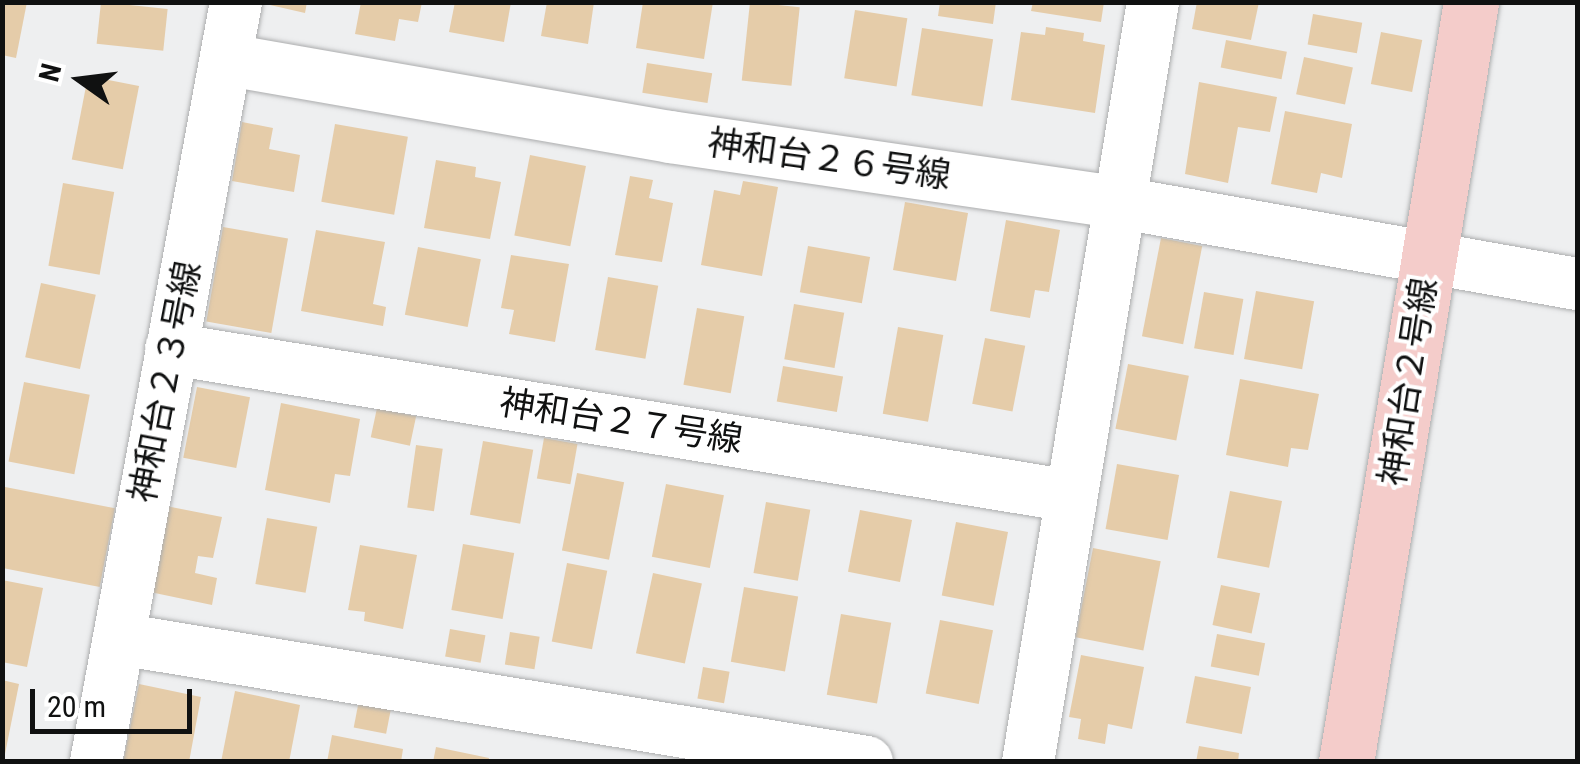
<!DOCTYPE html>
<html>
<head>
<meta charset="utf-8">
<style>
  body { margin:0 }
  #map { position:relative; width:1580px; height:764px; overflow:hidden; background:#eeeff0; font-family:"Roboto Condensed","Noto Sans JP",sans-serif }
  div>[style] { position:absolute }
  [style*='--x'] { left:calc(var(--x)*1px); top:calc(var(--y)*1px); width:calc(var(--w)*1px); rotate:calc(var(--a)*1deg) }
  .building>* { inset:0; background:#e5cca9; transform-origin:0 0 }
  .roads { filter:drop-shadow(0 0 2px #acadae) drop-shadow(0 0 2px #acadae) }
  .street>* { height:52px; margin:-26px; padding:0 26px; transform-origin:26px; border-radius:26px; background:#fff }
  .secondary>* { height:55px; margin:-27.5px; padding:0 27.5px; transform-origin:27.5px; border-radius:27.5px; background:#f4ccca }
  span { translate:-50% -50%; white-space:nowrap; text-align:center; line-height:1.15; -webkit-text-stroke:8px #fff; paint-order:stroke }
  .street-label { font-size:35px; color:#101111 }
  .frame { position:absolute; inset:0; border:5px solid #101111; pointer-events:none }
  .north { position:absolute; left:30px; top:30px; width:100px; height:100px; -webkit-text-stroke:8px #fff; paint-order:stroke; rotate:284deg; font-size:28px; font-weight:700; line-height:40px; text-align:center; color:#101111 }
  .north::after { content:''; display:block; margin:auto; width:35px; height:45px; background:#101111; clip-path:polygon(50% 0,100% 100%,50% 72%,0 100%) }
  .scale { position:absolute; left:30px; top:689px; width:162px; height:45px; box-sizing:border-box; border:5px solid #101111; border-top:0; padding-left:12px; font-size:30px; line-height:35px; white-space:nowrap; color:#101111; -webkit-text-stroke:8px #fff; paint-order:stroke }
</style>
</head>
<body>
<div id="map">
  <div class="building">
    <i style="clip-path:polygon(2px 2px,27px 2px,16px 58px,2px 55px)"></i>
    <i style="left:101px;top:2px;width:67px;height:42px;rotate:6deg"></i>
    <i style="clip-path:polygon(257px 2px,307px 2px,305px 13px)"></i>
    <i style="clip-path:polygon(361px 2px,422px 2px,418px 22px,399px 19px,395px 41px,355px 34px)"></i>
    <i style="clip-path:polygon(455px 2px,511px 2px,504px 42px,449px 32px)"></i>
    <i style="clip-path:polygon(547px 2px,594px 2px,588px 44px,541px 36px)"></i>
    <i style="clip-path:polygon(643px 2px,713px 2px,704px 59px,636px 48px)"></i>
    <i style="left:750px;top:2px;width:50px;height:79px;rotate:6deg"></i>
    <i style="clip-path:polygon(940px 2px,996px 2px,993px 24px,938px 16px)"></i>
    <i style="clip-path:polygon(1033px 2px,1104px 2px,1101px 22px,1031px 11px)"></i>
    <i style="clip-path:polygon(1197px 2px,1259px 2px,1251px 40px,1192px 29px)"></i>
    <i style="left:855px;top:10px;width:53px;height:69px;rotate:9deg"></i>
    <i style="left:1313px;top:14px;width:50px;height:31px;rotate:10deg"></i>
    <i style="clip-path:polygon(1046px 27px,1084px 33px,1083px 41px,1105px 45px,1095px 113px,1011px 100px,1021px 32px,1045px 35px)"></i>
    <i style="left:922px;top:28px;width:72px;height:68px;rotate:9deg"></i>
    <i style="left:1381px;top:32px;width:42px;height:53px;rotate:11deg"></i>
    <i style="left:1226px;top:40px;width:62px;height:28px;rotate:11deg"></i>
    <i style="left:1304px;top:57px;width:50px;height:38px;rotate:12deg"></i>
    <i style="left:647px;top:63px;width:66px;height:30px;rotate:9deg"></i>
    <i style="left:88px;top:76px;width:52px;height:85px;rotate:11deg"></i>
    <i style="clip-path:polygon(1199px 82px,1277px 97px,1270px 132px,1238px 127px,1228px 183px,1185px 174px)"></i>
    <i style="clip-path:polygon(1285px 111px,1352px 124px,1342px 178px,1321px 173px,1317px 193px,1271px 184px)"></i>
    <i style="clip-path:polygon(242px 122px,273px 128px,269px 149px,300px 155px,294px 192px,232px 181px)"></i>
    <i style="left:335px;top:124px;width:74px;height:79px;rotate:10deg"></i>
    <i style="left:530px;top:155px;width:57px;height:82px;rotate:11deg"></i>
    <i style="clip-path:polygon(436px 160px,476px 167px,475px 177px,501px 182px,490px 239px,424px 228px)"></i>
    <i style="clip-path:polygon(630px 176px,653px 180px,649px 198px,673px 203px,662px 262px,615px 255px)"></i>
    <i style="clip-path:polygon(743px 181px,778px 187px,762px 276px,701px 265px,714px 190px,740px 195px)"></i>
    <i style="left:63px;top:183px;width:52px;height:84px;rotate:10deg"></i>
    <i style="left:905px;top:202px;width:64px;height:69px;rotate:10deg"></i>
    <i style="clip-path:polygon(1006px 220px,1060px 230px,1049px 292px,1035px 290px,1030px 318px,990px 311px)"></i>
    <i style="left:223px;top:227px;width:66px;height:96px;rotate:10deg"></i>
    <i style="clip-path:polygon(316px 230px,385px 242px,373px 304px,386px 307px,383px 326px,301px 311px)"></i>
    <i style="left:1161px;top:238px;width:42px;height:100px;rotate:11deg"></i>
    <i style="left:808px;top:246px;width:63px;height:47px;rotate:10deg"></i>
    <i style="left:418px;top:247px;width:64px;height:69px;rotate:11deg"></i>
    <i style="clip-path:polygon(511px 255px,569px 264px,555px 342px,509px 334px,514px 310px,501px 308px)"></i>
    <i style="left:608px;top:277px;width:51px;height:74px;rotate:10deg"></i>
    <i style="left:41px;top:283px;width:56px;height:76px;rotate:12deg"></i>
    <i style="left:1256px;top:291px;width:59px;height:69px;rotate:10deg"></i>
    <i style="left:1204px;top:292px;width:40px;height:57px;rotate:10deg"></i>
    <i style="left:794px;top:304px;width:51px;height:56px;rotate:10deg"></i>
    <i style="left:697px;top:308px;width:48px;height:78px;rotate:10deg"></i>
    <i style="left:898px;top:327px;width:46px;height:88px;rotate:10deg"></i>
    <i style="left:985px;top:338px;width:41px;height:67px;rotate:11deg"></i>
    <i style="left:1128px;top:364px;width:62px;height:66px;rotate:11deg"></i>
    <i style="left:783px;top:366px;width:61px;height:36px;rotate:10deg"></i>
    <i style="clip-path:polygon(1240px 379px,1319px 394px,1308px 450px,1291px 448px,1288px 467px,1226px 455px)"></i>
    <i style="left:24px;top:382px;width:67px;height:81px;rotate:11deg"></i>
    <i style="left:197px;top:387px;width:54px;height:72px;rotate:11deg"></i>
    <i style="clip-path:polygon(281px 403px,360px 419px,350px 476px,335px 474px,330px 503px,265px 490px)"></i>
    <i style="left:377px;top:408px;width:40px;height:30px;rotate:12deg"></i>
    <i style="left:544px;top:438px;width:34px;height:41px;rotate:10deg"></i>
    <i style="left:483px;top:441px;width:51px;height:75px;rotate:10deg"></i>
    <i style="left:416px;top:445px;width:27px;height:63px;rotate:8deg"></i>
    <i style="left:1117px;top:464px;width:63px;height:66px;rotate:10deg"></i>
    <i style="left:577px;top:473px;width:48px;height:79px;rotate:11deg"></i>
    <i style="left:666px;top:484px;width:59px;height:74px;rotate:11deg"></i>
    <i style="left:5px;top:487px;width:112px;height:80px;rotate:11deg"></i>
    <i style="left:1230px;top:491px;width:53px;height:68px;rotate:11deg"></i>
    <i style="left:766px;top:502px;width:45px;height:72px;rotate:10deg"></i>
    <i style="clip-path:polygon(166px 506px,222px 517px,213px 558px,198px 556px,195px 573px,217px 578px,212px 605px,150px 592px)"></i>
    <i style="left:860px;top:510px;width:53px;height:63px;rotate:11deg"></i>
    <i style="left:267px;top:518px;width:51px;height:67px;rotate:10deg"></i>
    <i style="left:956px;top:522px;width:53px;height:75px;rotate:11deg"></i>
    <i style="left:463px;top:544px;width:52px;height:67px;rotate:10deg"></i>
    <i style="clip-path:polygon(360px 545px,417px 555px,403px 629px,364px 621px,365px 612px,348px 610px)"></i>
    <i style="left:1093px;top:548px;width:69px;height:91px;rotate:11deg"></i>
    <i style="left:567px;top:563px;width:41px;height:80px;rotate:11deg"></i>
    <i style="left:653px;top:573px;width:50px;height:82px;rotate:12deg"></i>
    <i style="clip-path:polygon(2px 580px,43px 588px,27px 667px,2px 662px)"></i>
    <i style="left:1221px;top:585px;width:40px;height:41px;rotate:12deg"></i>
    <i style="left:744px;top:587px;width:55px;height:76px;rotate:10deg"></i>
    <i style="left:841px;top:614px;width:51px;height:82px;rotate:10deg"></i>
    <i style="left:940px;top:620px;width:54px;height:75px;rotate:11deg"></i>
    <i style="left:450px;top:629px;width:36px;height:28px;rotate:10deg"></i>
    <i style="left:510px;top:632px;width:30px;height:33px;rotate:9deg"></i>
    <i style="left:1217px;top:634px;width:49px;height:33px;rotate:11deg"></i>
    <i style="clip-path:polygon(1081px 655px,1144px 667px,1132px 729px,1108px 724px,1105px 744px,1078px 739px,1081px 719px,1069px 717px)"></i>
    <i style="left:703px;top:667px;width:27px;height:32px;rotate:10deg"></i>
    <i style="left:1195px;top:676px;width:57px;height:48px;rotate:11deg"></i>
    <i style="clip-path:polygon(2px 680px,19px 684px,4px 759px,2px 758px)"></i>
    <i style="clip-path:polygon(139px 684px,201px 697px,189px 762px,123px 762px)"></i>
    <i style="clip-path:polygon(235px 691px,300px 705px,289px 762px,221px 762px)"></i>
    <i style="left:360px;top:695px;width:33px;height:33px;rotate:11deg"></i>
    <i style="clip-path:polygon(332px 735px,403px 749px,401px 762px,327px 762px)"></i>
    <i style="clip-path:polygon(1199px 746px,1239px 753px,1238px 762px,1196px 762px)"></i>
    <i style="clip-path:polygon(436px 747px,489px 758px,488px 762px,433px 762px)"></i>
  </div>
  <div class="roads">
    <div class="street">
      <i style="--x:229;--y:60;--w:448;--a:9.9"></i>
      <i style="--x:670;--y:137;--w:457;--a:8.3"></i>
      <i style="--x:1122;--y:203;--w:463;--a:10.1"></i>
      <i style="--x:171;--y:349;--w:912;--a:9.28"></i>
      <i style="--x:119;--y:639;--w:758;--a:9.34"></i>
      <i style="--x:96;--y:762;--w:773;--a:-79.56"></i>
      <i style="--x:1028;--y:762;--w:770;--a:-80.66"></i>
    </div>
    <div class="secondary">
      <i style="--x:1346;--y:762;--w:770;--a:-80.66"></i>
    </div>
  </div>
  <div class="street-label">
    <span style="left:829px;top:160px;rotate:8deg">神和台２６号線</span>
    <span style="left:166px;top:382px;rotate:-79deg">神和台２３号線</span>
    <span style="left:1409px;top:382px;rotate:-81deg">神和台２号線</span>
    <span style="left:621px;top:422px;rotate:9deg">神和台２７号線</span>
  </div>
  <div class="frame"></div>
  <div class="north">N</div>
  <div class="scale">20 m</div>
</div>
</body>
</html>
